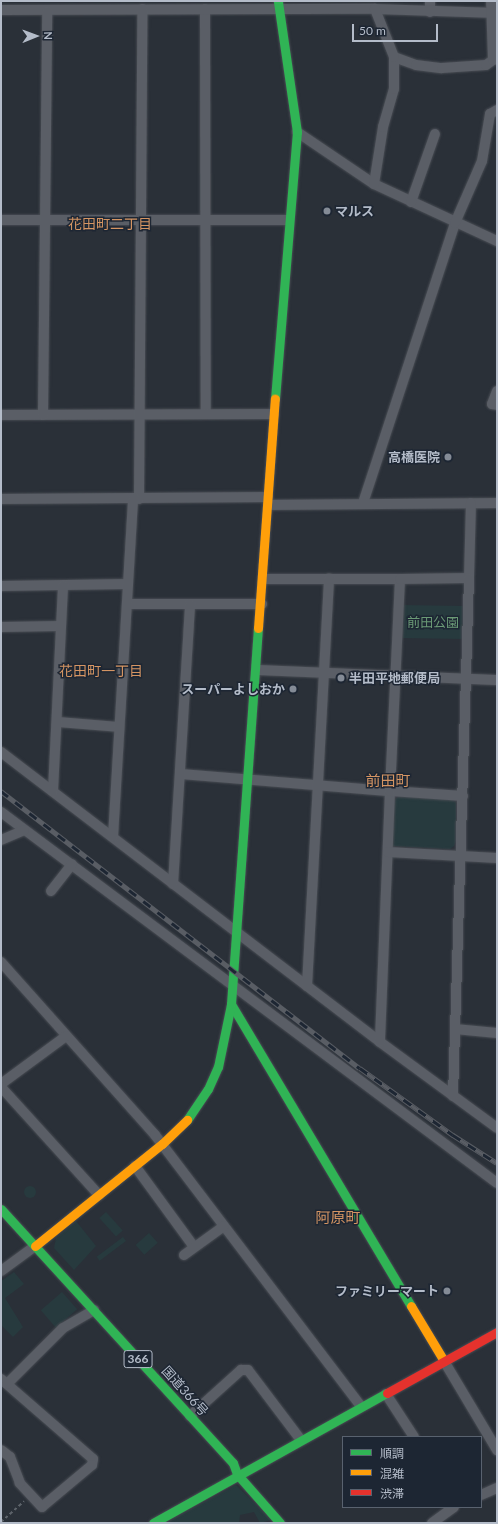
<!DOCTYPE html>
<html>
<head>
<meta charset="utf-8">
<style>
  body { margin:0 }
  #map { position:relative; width:498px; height:1524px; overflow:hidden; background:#2a3038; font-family:Lato,"Noto Sans JP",sans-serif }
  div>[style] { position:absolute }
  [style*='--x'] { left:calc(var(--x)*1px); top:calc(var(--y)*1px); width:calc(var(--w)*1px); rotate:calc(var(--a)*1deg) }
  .green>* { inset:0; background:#273a3e; transform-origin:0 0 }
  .round { border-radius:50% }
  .path>* { height:2px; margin-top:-1px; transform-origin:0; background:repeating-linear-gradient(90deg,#5d636a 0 3px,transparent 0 6px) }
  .roads { filter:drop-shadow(0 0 1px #484c53) drop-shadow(0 0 1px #484c53) }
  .street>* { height:10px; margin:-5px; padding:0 5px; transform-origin:5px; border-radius:5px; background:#5a5e66 }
  .fast>* { height:9px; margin:-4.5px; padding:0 4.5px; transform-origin:4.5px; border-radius:4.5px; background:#30b455 }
  .slow>* { height:9px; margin:-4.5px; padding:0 4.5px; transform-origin:4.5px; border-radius:4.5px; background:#ff9f0a }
  .jam>* { height:9px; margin:-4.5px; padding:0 4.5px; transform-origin:4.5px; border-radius:4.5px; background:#e5322d }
  .rail>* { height:4.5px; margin-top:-2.25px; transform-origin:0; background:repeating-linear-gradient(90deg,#1d2633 0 9px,#595d64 0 18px); box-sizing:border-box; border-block:1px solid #595d64 }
  .dots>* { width:11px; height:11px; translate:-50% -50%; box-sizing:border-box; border:2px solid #1d2633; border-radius:50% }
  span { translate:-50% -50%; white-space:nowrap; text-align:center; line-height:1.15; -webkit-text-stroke:3px #1d2633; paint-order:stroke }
  .shield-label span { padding:1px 3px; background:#1d2633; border:1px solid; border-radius:3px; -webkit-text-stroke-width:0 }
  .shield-label { font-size:12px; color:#b4bcc9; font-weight:700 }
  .poi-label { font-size:13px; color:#b4bcc9; font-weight:700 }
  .left { translate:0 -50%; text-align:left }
  .right { translate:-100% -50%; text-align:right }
  .park-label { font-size:13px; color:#6b9a76 }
  .street-label { font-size:13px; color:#b4bcc9 }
  .neighbourhood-label { font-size:14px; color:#d59563 }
  .quarter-label { font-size:15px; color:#d59563 }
  .frame { position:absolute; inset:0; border:2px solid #b4bcc9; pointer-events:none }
  .legend { position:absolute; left:342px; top:1436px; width:140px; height:72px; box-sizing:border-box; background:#1d2633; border:1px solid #59626f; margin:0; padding:5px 7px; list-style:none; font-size:12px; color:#b4bcc9 }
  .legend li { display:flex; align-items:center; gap:8px; height:20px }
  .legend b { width:20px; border:1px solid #59626f }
  .north { position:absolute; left:16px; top:16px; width:40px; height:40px; -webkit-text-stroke:3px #1d2633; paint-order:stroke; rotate:89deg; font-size:11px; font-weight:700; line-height:16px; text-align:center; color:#b4bcc9 }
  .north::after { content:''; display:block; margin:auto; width:14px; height:18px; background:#b4bcc9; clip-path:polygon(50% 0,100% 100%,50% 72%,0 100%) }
  .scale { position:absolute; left:352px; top:24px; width:86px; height:18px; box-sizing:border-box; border:2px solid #b4bcc9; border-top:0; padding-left:5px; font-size:12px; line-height:14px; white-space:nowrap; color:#b4bcc9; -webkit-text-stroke:3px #1d2633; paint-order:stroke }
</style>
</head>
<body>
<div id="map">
  <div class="green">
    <i style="left:401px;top:605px;width:64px;height:33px;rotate:1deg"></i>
    <i style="clip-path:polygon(399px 796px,453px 800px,456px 803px,456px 841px,454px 846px,450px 849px,392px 846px,394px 800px)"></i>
    <i class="round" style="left:24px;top:1186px;width:12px;height:12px"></i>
    <i style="left:106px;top:1212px;width:25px;height:9px;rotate:48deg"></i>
    <i style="clip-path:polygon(76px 1221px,96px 1246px,74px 1270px,54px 1248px,56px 1238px)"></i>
    <i style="left:149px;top:1233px;width:13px;height:18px;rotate:48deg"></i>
    <i style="left:123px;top:1237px;width:5px;height:33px;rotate:53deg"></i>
    <i style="clip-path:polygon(14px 1272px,24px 1284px,5px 1298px,23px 1327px,13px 1337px,1px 1325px,1px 1281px)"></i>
    <i style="left:62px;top:1292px;width:23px;height:28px;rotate:49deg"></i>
    <i style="clip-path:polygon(236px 1485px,271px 1520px,260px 1523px,254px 1512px,240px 1515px,239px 1523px,165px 1523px)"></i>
  </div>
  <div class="path">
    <i style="--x:1;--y:1522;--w:31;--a:-42"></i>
  </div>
  <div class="roads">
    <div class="street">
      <i style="--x:430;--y:1;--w:11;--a:90"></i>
      <i style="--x:205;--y:9;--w:405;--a:89.9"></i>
      <i style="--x:1;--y:10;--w:374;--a:-0.2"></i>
      <i style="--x:375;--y:9;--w:122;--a:1.9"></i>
      <i style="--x:394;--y:57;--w:23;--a:20"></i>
      <i style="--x:416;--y:65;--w:26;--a:7"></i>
      <i style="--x:442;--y:68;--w:44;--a:-3.9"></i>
      <i style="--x:486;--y:65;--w:9;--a:-36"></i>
      <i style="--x:493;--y:60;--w:59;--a:-91.9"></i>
      <i style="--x:297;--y:132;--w:93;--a:34"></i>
      <i style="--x:374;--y:184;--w:136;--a:24.9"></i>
      <i style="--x:374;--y:184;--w:58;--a:-81"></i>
      <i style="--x:383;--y:127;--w:40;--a:-74"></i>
      <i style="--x:394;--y:89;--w:32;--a:-90"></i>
      <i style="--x:394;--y:57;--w:52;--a:-111.6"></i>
      <i style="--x:411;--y:202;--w:72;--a:-70.6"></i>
      <i style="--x:1;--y:220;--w:287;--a:0"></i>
      <i style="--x:497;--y:391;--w:14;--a:111"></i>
      <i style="--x:492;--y:404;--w:5;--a:11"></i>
      <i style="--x:1;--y:415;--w:273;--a:-0.2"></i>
      <i style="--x:43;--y:415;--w:404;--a:-89.4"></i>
      <i style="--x:1;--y:499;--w:267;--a:-0.4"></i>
      <i style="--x:139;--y:499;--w:490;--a:-89.6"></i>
      <i style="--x:363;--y:503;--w:295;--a:-71.8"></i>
      <i style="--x:455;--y:223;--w:68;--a:-66.5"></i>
      <i style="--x:482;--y:161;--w:48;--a:-80.3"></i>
      <i style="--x:490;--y:114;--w:8;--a:-30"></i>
      <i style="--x:268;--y:505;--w:229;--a:-0.5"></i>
      <i style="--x:264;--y:579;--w:136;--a:0"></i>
      <i style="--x:1;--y:586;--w:127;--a:-0.9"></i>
      <i style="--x:127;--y:604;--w:135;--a:0"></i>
      <i style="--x:1;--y:627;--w:59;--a:-1"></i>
      <i style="--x:257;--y:670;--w:240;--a:2.4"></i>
      <i style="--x:57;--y:722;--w:62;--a:4.6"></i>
      <i style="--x:1;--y:752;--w:477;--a:37.4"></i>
      <i style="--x:380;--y:1042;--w:145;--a:36.3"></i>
      <i style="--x:181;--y:774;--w:210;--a:4.7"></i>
      <i style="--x:390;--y:791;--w:251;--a:92.3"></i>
      <i style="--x:53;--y:791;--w:206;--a:-87.2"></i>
      <i style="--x:463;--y:796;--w:73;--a:-176.1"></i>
      <i style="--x:390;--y:791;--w:212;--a:-87.3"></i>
      <i style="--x:400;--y:579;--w:69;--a:-0.8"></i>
      <i style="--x:469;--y:578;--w:75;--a:-88.5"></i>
      <i style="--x:1;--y:812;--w:619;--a:36.8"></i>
      <i style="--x:113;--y:837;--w:339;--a:-86.6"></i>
      <i style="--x:1;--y:840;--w:25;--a:-23"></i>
      <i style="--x:388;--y:852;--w:109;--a:3.2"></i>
      <i style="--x:173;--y:884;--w:280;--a:-86.5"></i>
      <i style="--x:51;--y:891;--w:34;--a:-52"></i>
      <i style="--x:1;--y:962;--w:232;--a:48.3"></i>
      <i style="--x:155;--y:1135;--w:340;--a:52.8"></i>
      <i style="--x:307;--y:986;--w:408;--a:-86.9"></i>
      <i style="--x:455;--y:1029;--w:42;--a:5.4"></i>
      <i style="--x:1;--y:1084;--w:81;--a:-36.4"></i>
      <i style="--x:1;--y:1087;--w:146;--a:47.8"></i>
      <i style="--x:453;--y:1096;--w:518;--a:-88.23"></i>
      <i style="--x:135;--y:1166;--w:100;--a:53.9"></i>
      <i style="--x:184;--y:1255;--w:49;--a:-35.9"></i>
      <i style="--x:1;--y:1271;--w:42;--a:-36.3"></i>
      <i style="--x:444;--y:1361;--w:104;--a:59.2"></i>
      <i style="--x:1;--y:1379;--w:122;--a:41"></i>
      <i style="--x:93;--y:1459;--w:6;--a:99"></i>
      <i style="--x:92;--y:1465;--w:65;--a:140"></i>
      <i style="--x:42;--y:1507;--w:33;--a:-133"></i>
      <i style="--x:20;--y:1483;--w:28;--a:-111"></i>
      <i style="--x:10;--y:1457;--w:11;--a:-142"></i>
      <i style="--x:7;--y:1384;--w:79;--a:-45"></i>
      <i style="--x:63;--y:1328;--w:36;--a:-30"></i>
      <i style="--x:386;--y:1394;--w:51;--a:56.9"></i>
      <i style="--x:190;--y:1416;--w:69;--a:-42"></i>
      <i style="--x:241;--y:1370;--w:7;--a:0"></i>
      <i style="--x:248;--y:1370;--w:88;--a:52.9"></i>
      <i style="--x:481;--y:1495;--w:17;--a:-24"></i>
      <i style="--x:432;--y:1523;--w:27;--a:-36"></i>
    </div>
    <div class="fast">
      <i style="--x:275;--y:399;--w:268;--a:-85.3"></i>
      <i style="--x:297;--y:132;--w:132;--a:-98.3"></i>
      <i style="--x:231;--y:1004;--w:352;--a:59.2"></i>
      <i style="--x:187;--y:1120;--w:37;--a:-56"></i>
      <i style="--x:208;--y:1089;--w:24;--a:-66"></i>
      <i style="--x:218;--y:1067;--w:64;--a:-78.3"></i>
      <i style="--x:231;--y:1004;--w:377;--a:-85.9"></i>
      <i style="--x:1;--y:1209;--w:344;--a:47.6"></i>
      <i style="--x:233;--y:1463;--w:12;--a:70"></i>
      <i style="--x:237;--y:1474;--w:65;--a:48.7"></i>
      <i style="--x:153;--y:1523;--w:268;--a:-29.1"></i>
    </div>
    <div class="slow">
      <i style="--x:258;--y:628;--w:230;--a:-85.8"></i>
      <i style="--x:35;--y:1246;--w:163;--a:-38.8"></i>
      <i style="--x:162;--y:1144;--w:35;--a:-44"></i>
      <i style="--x:411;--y:1306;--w:64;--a:59"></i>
    </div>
    <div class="jam">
      <i style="--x:387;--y:1393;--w:126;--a:-29"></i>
    </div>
  </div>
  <div class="rail">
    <i style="--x:1;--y:791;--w:453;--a:37.7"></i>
    <i style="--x:360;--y:1068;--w:115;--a:35.8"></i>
    <i style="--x:453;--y:1135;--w:52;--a:32.5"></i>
  </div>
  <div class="dots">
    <i style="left:327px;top:211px;background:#848b96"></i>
    <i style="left:448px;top:457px;background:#848b96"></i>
    <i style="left:341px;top:678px;background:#848b96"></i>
    <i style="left:293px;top:689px;background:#848b96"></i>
    <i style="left:447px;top:1291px;background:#848b96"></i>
  </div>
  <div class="shield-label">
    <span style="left:138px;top:1359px">366</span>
  </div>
  <div class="poi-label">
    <span class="left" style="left:335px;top:211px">マルス</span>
    <span class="right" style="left:440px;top:457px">高橋医院</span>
    <span class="left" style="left:349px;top:678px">半田平地郵便局</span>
    <span class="right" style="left:285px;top:689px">スーパーよしおか</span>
    <span class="right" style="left:439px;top:1291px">ファミリーマート</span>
  </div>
  <div class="park-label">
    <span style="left:433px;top:622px">前田公園</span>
  </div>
  <div class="street-label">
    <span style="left:185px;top:1391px;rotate:48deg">国道366号</span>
  </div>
  <div class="neighbourhood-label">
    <span style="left:110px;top:224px">花田町二丁目</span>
    <span style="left:101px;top:671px">花田町一丁目</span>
  </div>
  <div class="quarter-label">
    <span style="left:388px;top:781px">前田町</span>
    <span style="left:338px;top:1218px">阿原町</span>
  </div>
  <div class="frame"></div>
  <ul class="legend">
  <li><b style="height:5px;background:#30b455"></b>順調</li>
  <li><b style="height:5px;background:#ff9f0a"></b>混雑</li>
  <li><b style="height:5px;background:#e5322d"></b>渋滞</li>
  </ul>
  <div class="north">N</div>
  <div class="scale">50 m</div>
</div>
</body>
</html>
